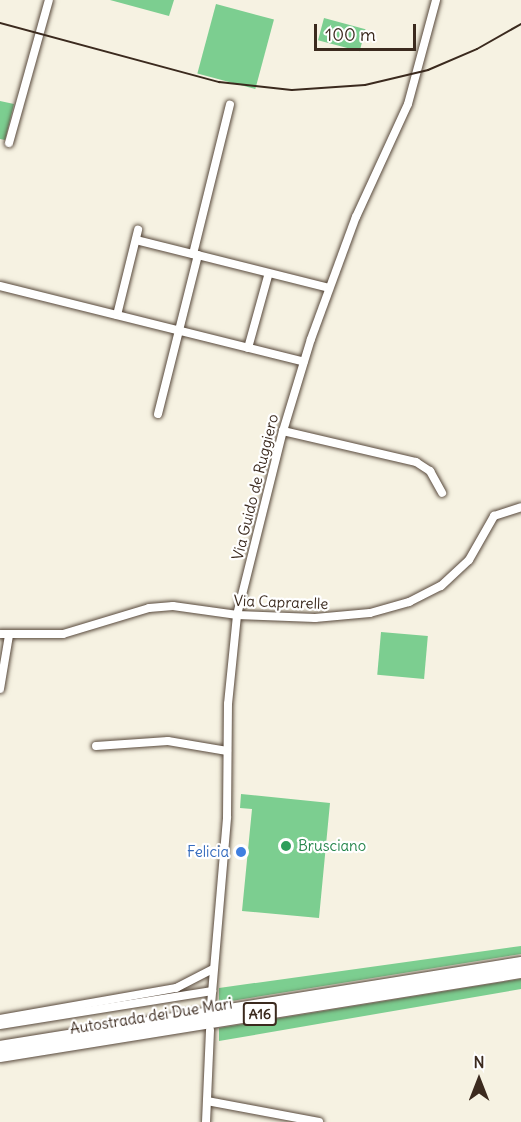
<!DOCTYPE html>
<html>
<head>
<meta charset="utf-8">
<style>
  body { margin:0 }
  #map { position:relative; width:521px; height:1122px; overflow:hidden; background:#f6f2e2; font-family:Delius,sans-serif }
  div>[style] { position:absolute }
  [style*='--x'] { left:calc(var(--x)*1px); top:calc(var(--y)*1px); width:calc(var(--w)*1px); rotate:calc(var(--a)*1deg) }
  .green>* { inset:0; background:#7cce90; transform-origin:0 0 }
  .roads { filter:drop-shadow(0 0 2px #57483b) drop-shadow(0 0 2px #57483b) }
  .minor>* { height:8px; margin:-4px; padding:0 4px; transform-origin:4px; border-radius:4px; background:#fff }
  .highway>* { height:12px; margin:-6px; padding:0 6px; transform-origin:6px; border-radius:6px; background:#fff }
  .rail>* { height:2px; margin:-1px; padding:0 1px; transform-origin:1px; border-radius:1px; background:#3b2a1e }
  .dots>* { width:16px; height:16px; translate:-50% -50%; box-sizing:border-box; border:3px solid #fff; border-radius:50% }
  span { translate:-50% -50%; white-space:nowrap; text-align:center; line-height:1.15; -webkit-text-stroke:4.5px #fff; paint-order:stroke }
  .shield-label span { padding:2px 4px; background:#fff; border:2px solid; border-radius:4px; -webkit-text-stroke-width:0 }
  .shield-label { font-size:14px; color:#3b2a1e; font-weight:700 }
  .street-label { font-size:15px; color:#3b2a1e }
  .leisure-label { font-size:15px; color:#27864d }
  .left { translate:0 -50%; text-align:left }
  .shop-label { font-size:15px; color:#366cbe }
  .right { translate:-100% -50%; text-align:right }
  .north { position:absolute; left:449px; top:1050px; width:60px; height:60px; -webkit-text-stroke:4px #fff; paint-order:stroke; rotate:0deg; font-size:16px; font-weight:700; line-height:24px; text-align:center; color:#3b2a1e }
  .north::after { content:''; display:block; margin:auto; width:21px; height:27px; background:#3b2a1e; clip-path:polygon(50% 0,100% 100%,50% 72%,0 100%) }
  .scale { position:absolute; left:314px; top:24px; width:102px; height:27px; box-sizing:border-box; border:3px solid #3b2a1e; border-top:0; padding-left:8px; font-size:18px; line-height:21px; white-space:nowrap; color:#3b2a1e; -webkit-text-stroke:4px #fff; paint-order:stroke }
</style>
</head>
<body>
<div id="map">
  <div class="green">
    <i style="clip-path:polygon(110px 0,174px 0,169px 16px)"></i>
    <i style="left:216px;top:4px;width:60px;height:72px;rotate:15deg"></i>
    <i style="left:324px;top:18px;width:43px;height:23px;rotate:15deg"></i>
    <i style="clip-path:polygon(0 101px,14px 104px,5px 140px,0 139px)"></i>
    <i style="left:381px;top:632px;width:47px;height:43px;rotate:5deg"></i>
    <i style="clip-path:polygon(241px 794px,330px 803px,319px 918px,242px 911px,252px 809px,240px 808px)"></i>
    <i style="clip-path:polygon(521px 946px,521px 954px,219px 1003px,219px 988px)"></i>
    <i style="clip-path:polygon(521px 979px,521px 989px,219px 1041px,219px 1028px)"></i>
  </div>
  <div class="roads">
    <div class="minor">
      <i style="--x:9;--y:143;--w:148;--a:-74.4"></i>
      <i style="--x:136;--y:240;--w:62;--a:14"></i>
      <i style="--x:193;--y:254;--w:154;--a:-76.1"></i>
      <i style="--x:0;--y:286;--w:313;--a:14"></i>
      <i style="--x:117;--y:315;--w:88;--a:-76.1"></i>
      <i style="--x:248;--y:348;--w:75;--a:-74.5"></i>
      <i style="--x:158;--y:414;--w:164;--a:-75.9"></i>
      <i style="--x:198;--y:255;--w:135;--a:14.1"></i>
      <i style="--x:283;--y:431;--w:137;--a:13.1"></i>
      <i style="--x:416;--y:462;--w:17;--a:33"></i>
      <i style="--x:430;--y:471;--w:25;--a:61"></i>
      <i style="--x:0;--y:634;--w:63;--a:0"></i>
      <i style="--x:63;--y:634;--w:90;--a:-16.8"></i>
      <i style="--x:149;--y:608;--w:24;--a:-5"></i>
      <i style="--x:173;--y:606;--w:65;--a:8"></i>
      <i style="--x:237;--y:615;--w:78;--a:2.2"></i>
      <i style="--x:315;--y:618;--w:55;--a:-5.2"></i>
      <i style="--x:370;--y:613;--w:41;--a:-15.8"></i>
      <i style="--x:409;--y:602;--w:36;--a:-27"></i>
      <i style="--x:441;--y:586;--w:38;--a:-43"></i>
      <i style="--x:469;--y:560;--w:51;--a:-60.4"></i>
      <i style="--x:494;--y:516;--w:28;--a:-18"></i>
      <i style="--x:0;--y:689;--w:55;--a:-80.5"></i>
      <i style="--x:96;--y:746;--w:72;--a:-4"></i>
      <i style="--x:168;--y:741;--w:60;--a:9.6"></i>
      <i style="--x:211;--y:1005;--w:189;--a:-85.1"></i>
      <i style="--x:227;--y:817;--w:113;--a:-89.5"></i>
      <i style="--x:228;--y:704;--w:89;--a:-84.2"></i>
      <i style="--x:237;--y:615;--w:190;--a:-76"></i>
      <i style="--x:283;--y:431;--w:96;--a:-73.1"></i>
      <i style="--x:311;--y:339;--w:130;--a:-69.8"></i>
      <i style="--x:356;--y:217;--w:124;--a:-65.3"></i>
      <i style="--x:408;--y:104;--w:108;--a:-74.9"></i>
      <i style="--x:0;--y:1019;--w:179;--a:-10"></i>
      <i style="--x:176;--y:988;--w:42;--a:-27.2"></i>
      <i style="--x:0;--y:1025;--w:215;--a:-9.1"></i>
      <i style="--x:207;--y:1101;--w:114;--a:10.6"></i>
      <i style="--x:206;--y:1122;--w:92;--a:-87.5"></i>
    </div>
    <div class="highway">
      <i style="--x:0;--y:1047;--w:528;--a:-9.16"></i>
      <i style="--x:0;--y:1056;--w:528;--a:-9.16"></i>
    </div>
  </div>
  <div class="rail">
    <i style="--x:0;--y:23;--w:227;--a:15.1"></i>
    <i style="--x:219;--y:82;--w:73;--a:6.3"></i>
    <i style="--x:292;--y:90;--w:73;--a:-3.9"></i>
    <i style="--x:365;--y:85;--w:65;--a:-13.4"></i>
    <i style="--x:428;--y:70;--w:53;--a:-23.2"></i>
    <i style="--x:477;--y:49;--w:51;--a:-29.6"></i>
  </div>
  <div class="dots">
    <i style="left:286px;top:846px;background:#2e9e5b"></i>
    <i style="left:241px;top:852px;background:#3f7fe0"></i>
  </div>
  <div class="shield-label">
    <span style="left:260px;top:1014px">A16</span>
  </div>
  <div class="street-label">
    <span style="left:255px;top:487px;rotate:-76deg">Via Guido de Ruggiero</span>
    <span style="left:281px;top:602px;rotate:2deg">Via Caprarelle</span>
    <span style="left:151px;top:1016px;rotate:-9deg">Autostrada dei Due Mari</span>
  </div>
  <div class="leisure-label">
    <span class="left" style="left:298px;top:846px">Brusciano</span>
  </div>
  <div class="shop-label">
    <span class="right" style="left:229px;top:852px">Felicia</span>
  </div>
  <div class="north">N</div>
  <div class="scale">100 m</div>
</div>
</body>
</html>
